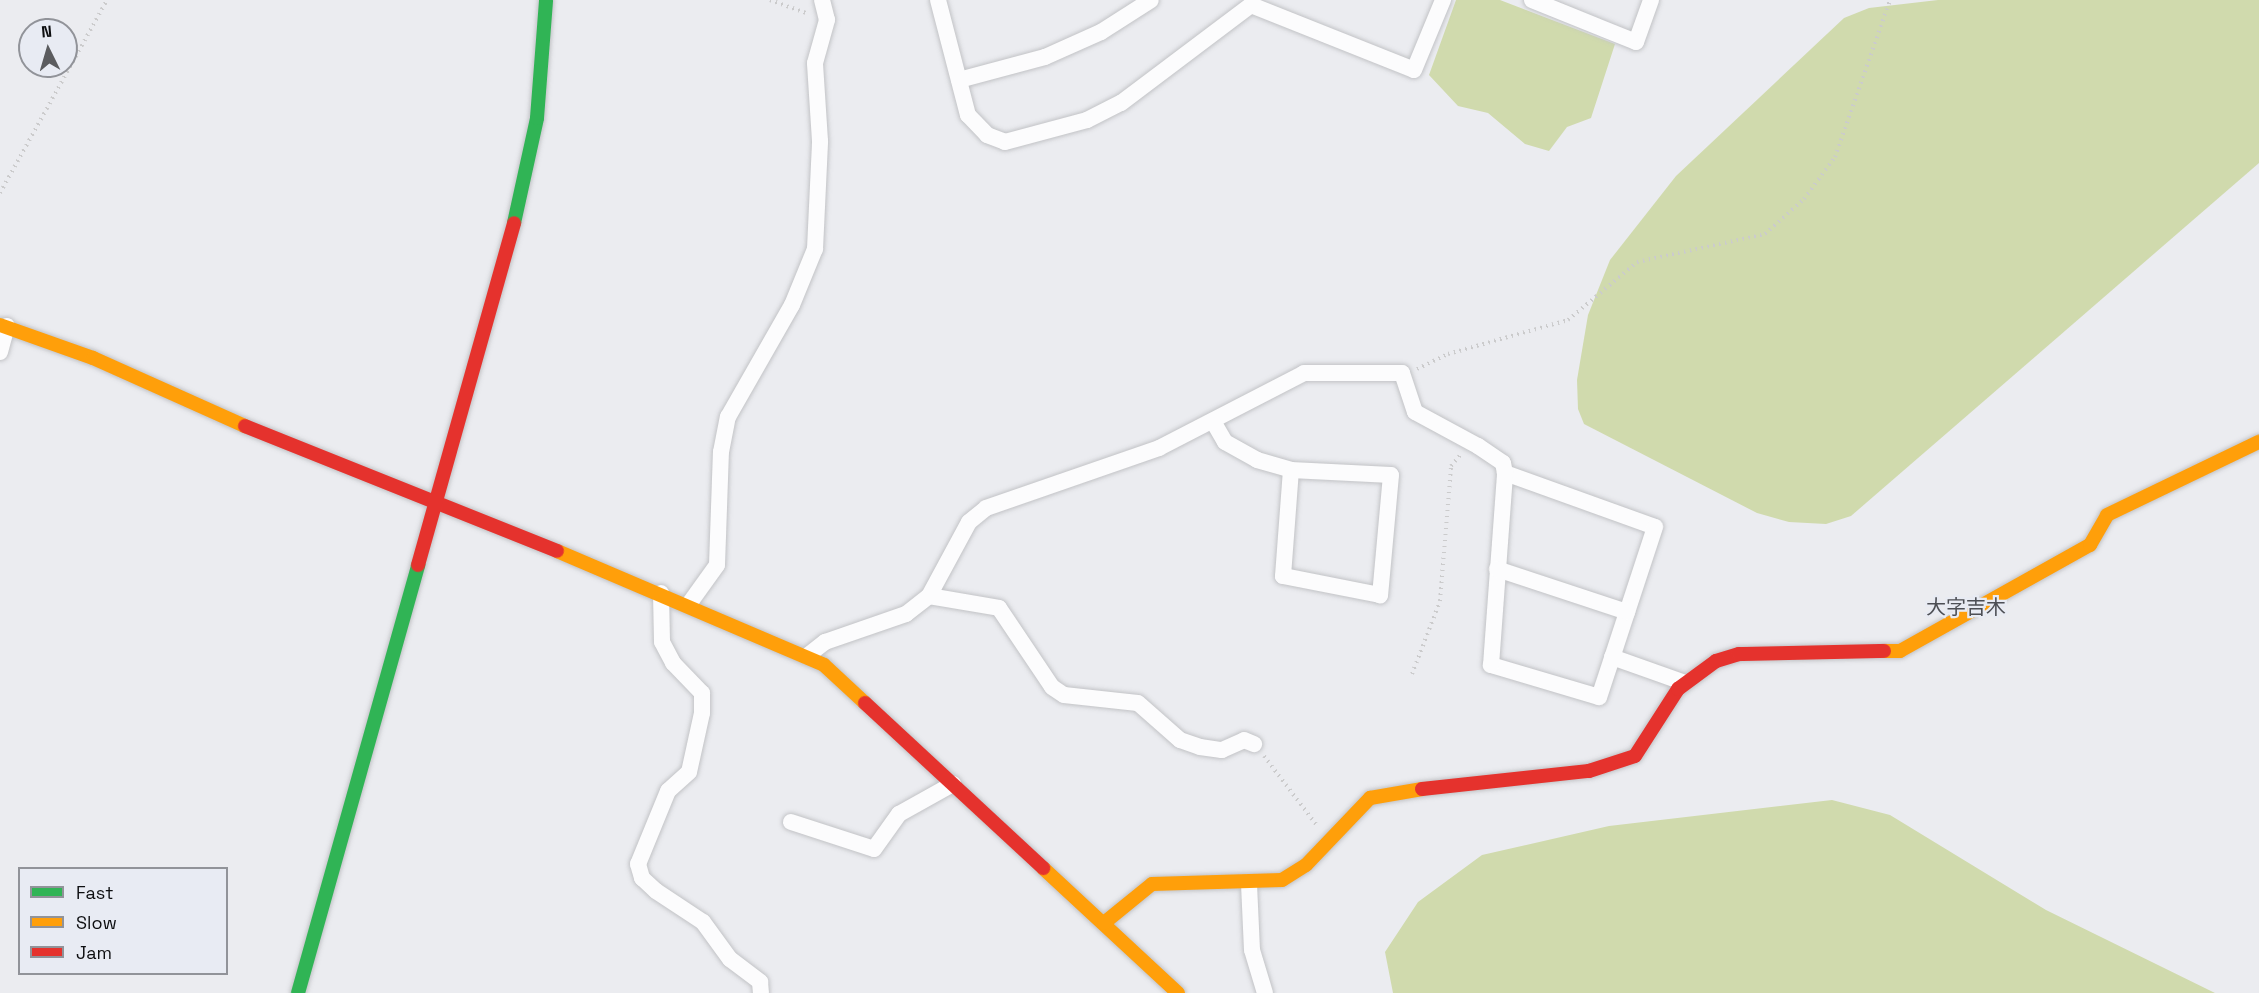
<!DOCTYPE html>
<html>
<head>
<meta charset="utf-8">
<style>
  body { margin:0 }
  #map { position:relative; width:2259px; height:993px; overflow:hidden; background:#ebecf0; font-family:"Space Grotesk","Noto Sans JP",sans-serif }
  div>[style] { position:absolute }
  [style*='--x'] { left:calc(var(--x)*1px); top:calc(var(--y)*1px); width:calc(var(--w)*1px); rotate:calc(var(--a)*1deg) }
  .green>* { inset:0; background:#d0daad }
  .path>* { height:4px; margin-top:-2px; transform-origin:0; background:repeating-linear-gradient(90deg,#cbcbcc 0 1.5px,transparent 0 6px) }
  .roads { filter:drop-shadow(0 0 2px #c2c3c6) drop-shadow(0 0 2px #c2c3c6) }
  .street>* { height:16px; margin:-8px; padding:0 8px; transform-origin:8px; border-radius:8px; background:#fcfcfd }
  .fast>* { height:14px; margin:-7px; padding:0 7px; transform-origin:7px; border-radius:7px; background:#30b455 }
  .slow>* { height:14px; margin:-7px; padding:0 7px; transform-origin:7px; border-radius:7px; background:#ff9f0a }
  .jam>* { height:14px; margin:-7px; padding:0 7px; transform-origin:7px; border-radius:7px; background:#e5322d }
  span { translate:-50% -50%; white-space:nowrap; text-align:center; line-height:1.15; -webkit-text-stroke:4.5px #e8ebf3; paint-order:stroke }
  .quarter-label { font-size:20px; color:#4d4f55 }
  .legend { position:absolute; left:18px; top:867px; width:210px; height:108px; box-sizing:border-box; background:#e8ebf3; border:2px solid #919399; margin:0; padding:8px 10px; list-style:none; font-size:18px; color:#0e0f11 }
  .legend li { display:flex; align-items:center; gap:12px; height:30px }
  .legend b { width:30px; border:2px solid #919399 }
  .north { position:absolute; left:18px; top:18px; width:60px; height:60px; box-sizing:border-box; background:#e8ebf3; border:2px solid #919399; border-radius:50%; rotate:355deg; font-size:16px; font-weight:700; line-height:24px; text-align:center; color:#0e0f11 }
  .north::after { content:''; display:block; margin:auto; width:21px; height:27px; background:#5b5c5f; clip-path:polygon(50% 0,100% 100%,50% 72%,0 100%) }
</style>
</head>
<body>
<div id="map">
  <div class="green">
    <i style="clip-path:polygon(1456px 0,1500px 0,1615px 44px,1591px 118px,1567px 127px,1549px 151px,1525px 144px,1488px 113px,1458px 106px,1429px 75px)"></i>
    <i style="clip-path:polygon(1938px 0,2259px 0,2259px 163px,1851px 516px,1826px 524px,1789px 522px,1757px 513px,1584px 424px,1578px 409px,1577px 380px,1588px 315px,1610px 260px,1676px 176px,1844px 18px,1869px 8px)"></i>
    <i style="clip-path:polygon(1832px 800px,1890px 815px,2046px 910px,2215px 993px,1393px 993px,1385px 952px,1418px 902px,1482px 855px,1609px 826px)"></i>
  </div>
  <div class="path">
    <i style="--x:770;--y:0;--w:41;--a:19.7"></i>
    <i style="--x:0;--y:193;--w:221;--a:-61"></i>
    <i style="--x:1417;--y:369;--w:34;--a:-26"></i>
    <i style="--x:1448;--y:354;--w:125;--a:-15.8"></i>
    <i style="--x:1568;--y:320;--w:90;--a:-40"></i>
    <i style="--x:1637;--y:262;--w:131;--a:-12.3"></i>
    <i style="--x:1765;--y:234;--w:52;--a:-41.9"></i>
    <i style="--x:1804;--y:199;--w:52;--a:-53.6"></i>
    <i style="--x:1835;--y:157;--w:166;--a:-70.7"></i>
    <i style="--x:1412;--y:674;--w:78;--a:-69"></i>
    <i style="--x:1440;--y:601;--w:135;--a:-85.3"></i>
    <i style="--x:1451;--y:466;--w:16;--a:-50"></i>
    <i style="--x:1264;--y:756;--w:89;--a:52.7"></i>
  </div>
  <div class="roads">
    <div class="street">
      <i style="--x:938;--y:0;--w:119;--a:75.4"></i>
      <i style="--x:968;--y:115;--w:28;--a:46"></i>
      <i style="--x:987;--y:135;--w:19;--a:21"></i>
      <i style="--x:1005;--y:142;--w:85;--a:-15"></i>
      <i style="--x:1087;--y:120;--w:38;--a:-27"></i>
      <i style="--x:1121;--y:103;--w:163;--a:-37"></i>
      <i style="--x:1251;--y:5;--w:175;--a:21.7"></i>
      <i style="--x:1414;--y:70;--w:76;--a:-67.5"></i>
      <i style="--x:1532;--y:0;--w:112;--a:22"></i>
      <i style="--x:1636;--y:42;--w:45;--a:-70.3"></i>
      <i style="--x:959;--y:80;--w:89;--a:-15"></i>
      <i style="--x:1045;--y:57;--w:61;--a:-24.1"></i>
      <i style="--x:1101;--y:32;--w:59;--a:-32.6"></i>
      <i style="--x:0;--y:352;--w:27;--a:-75"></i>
      <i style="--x:1214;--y:423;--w:22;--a:60"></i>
      <i style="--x:1225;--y:442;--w:37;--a:29"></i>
      <i style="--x:1257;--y:460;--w:35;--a:16"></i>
      <i style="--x:1291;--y:470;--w:100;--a:2.9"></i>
      <i style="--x:1391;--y:475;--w:121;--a:95.2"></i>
      <i style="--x:1380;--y:595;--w:99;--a:-168.9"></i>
      <i style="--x:1283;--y:576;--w:106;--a:-85.7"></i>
      <i style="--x:1505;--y:473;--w:159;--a:19.8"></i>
      <i style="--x:1655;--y:527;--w:179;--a:108.2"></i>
      <i style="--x:1599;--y:697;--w:113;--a:-163.5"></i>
      <i style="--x:1491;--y:665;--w:193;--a:-85.8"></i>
      <i style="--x:1497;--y:569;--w:137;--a:18.3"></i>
      <i style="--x:661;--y:593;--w:49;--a:88.8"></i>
      <i style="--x:662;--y:642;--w:24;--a:62"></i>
      <i style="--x:673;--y:663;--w:42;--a:46"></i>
      <i style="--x:702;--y:693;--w:20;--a:90"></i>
      <i style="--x:702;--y:713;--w:60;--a:102.4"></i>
      <i style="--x:689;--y:772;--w:28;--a:138"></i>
      <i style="--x:668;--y:791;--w:79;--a:112.3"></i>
      <i style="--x:638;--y:864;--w:15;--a:74"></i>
      <i style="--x:642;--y:878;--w:19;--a:43"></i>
      <i style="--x:656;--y:891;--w:56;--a:33.4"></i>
      <i style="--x:703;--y:922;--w:46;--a:53.9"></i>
      <i style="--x:730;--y:959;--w:38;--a:37"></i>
      <i style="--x:760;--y:982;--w:11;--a:85"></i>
      <i style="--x:929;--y:596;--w:71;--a:9.7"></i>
      <i style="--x:999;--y:608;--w:95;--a:56.1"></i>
      <i style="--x:1052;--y:687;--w:14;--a:34"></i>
      <i style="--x:1064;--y:695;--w:74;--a:6.2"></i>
      <i style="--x:1138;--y:703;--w:56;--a:41.4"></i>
      <i style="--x:1180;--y:740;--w:21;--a:19"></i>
      <i style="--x:1200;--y:747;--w:22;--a:8"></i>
      <i style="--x:1222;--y:750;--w:24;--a:-24"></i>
      <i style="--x:1244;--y:740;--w:11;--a:22"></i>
      <i style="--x:689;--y:604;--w:48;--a:-54.3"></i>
      <i style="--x:717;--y:565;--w:113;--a:-88"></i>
      <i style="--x:721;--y:452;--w:36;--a:-79"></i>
      <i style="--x:728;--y:417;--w:129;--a:-60.3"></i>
      <i style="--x:792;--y:305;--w:61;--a:-67.7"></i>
      <i style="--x:815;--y:249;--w:108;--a:-87.3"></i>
      <i style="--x:820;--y:141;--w:78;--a:-93.7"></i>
      <i style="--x:815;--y:63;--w:45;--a:-74.4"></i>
      <i style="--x:827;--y:20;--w:21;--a:-104"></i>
      <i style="--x:807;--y:656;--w:23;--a:-38"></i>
      <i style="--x:825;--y:642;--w:86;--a:-19.1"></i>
      <i style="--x:906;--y:614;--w:29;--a:-38"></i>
      <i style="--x:929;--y:596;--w:84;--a:-61.6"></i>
      <i style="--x:969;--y:522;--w:22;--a:-39"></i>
      <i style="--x:986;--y:508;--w:183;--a:-19.1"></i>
      <i style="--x:1159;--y:448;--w:163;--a:-27.3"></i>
      <i style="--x:1304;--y:373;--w:98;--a:0"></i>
      <i style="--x:1402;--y:373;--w:41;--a:71.6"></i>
      <i style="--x:1415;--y:412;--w:72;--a:28.4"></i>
      <i style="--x:1478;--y:446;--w:30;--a:34"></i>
      <i style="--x:1503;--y:463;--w:10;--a:79"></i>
      <i style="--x:1612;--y:657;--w:77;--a:19.6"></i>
      <i style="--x:791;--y:822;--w:87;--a:18"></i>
      <i style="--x:874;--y:849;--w:43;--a:-54.5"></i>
      <i style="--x:899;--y:814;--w:62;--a:-29.1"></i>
      <i style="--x:1249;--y:884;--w:66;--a:87.4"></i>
      <i style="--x:1252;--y:950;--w:45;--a:73.2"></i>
    </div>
    <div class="fast">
      <i style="--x:514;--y:223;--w:107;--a:-77.6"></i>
      <i style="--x:537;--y:118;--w:118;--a:-85.6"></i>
      <i style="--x:298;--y:993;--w:445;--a:-74.3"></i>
    </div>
    <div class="slow">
      <i style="--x:0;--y:325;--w:99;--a:19.5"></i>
      <i style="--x:93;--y:358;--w:167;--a:24.1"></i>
      <i style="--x:557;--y:551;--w:290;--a:23.1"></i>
      <i style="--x:824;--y:665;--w:56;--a:42.8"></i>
      <i style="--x:1884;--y:651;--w:16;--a:0"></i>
      <i style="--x:1900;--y:651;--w:218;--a:-29.2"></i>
      <i style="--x:2090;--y:545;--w:34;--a:-60"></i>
      <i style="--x:2107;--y:515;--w:169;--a:-25.7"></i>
      <i style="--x:1043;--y:868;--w:184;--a:42.8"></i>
      <i style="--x:1104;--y:923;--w:62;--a:-39.1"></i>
      <i style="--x:1152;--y:884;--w:130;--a:-1.8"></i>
      <i style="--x:1282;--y:880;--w:28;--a:-32"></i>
      <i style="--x:1306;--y:865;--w:93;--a:-46.3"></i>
      <i style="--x:1370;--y:798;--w:53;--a:-9.8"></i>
    </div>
    <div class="jam">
      <i style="--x:245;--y:426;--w:336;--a:21.8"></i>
      <i style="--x:418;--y:565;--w:355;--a:-74.3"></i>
      <i style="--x:865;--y:703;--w:243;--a:42.8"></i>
      <i style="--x:1422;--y:789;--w:168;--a:-6.2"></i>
      <i style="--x:1589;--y:771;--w:48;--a:-18.1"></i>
      <i style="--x:1635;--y:756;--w:80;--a:-57.3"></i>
      <i style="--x:1678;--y:689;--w:47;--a:-36.4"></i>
      <i style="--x:1716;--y:661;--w:24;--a:-17"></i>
      <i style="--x:1739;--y:654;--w:145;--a:-1.2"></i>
    </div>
  </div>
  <div class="quarter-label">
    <span style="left:1966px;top:607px">大字吉木</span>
  </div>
  <ul class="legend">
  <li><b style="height:8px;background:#30b455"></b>Fast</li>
  <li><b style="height:8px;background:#ff9f0a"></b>Slow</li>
  <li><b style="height:8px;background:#e5322d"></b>Jam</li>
  </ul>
  <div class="north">N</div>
</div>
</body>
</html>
